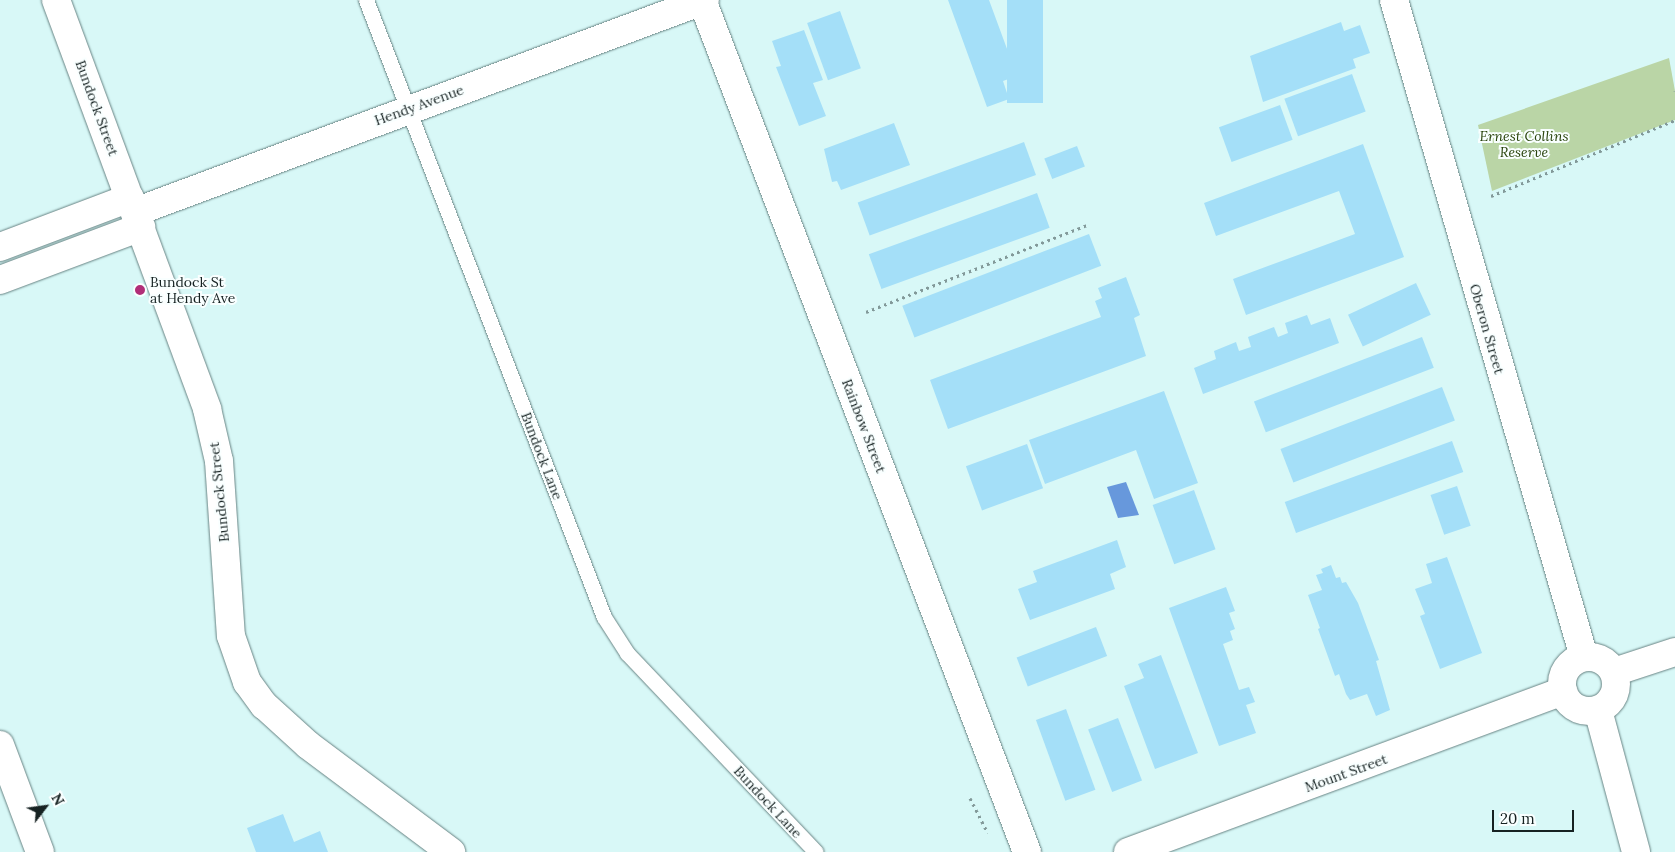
<!DOCTYPE html>
<html>
<head>
<meta charset="utf-8">
<style>
  body { margin:0 }
  #map { position:relative; width:1675px; height:852px; overflow:hidden; background:#d8f8f7; font-family:Lora,serif }
  div>[style] { position:absolute }
  [style*='--x'] { left:calc(var(--x)*1px); top:calc(var(--y)*1px); width:calc(var(--w)*1px); rotate:calc(var(--a)*1deg) }
  .green>* { inset:0; background:#bad5a6 }
  .water>* { inset:0; background:#6798dc }
  .building>* { inset:0; background:#a4dff8; transform-origin:0 0 }
  .path>* { height:3px; margin-top:-1.5px; transform-origin:0; background:repeating-linear-gradient(90deg,#829999 0 2.5px,transparent 0 6.5px) }
  .roads { filter:drop-shadow(0 0 1px #678383) drop-shadow(0 0 1px #678383) }
  .lane>* { height:15px; margin:-7.5px; padding:0 7.5px; transform-origin:7.5px; border-radius:7.5px; background:#fff }
  .street>* { height:28px; margin:-14px; padding:0 14px; transform-origin:14px; border-radius:14px; background:#fff }
  .secondary>* { height:28px; margin:-14px; padding:0 14px; transform-origin:14px; border-radius:14px; background:#fff }
  .secondary>.ring { margin:-14px; padding:0; box-sizing:content-box; background:none; border:28px solid #fff; border-radius:50% }
  .dots>* { width:14px; height:14px; translate:-50% -50%; box-sizing:border-box; border:2px solid #f9ffff; border-radius:50% }
  span { translate:-50% -50%; white-space:nowrap; text-align:center; line-height:1.15; -webkit-text-stroke:4px #f9ffff; paint-order:stroke }
  .street-label { font-size:14px; color:#162222 }
  .park-label { font-size:14px; color:#28430b; font-style:italic }
  .poi-label { font-size:14px; color:#162222 }
  .left { translate:0 -50%; text-align:left }
  .north { position:absolute; left:20px; top:782px; width:50px; height:50px; -webkit-text-stroke:4px #f9ffff; paint-order:stroke; rotate:60deg; font-size:14px; font-weight:700; line-height:20px; text-align:center; color:#162222 }
  .north::after { content:''; display:block; margin:auto; width:18px; height:22px; background:#162222; clip-path:polygon(50% 0,100% 100%,50% 72%,0 100%) }
  .scale { position:absolute; left:1492px; top:810px; width:82px; height:22px; box-sizing:border-box; border:2px solid #162222; border-top:0; padding-left:6px; font-size:15px; line-height:18px; white-space:nowrap; color:#162222; -webkit-text-stroke:4px #f9ffff; paint-order:stroke }
</style>
</head>
<body>
<div id="map">
  <div class="green">
    <i style="clip-path:polygon(1669px 58px,1675px 91px,1675px 120px,1492px 191px,1478px 125px)"></i>
  </div>
  <div class="water">
    <i style="clip-path:polygon(1126px 482px,1139px 515px,1118px 518px,1107px 487px)"></i>
  </div>
  <div class="building">
    <i style="clip-path:polygon(948px 0,989px 0,1017px 76px,1003px 81px,1009px 99px,987px 107px)"></i>
    <i style="left:1007px;top:0;width:36px;height:103px"></i>
    <i style="left:840px;top:11px;width:61px;height:35px;rotate:70deg"></i>
    <i style="clip-path:polygon(1341px 22px,1344px 31px,1360px 25px,1370px 53px,1353px 59px,1356px 68px,1263px 102px,1250px 56px)"></i>
    <i style="clip-path:polygon(804px 30px,823px 80px,813px 83px,826px 116px,799px 126px,776px 67px,781px 66px,772px 41px)"></i>
    <i style="left:1352px;top:74px;width:40px;height:72px;rotate:70deg"></i>
    <i style="left:1280px;top:105px;width:37px;height:65px;rotate:70deg"></i>
    <i style="clip-path:polygon(894px 123px,910px 165px,841px 190px,837px 181px,832px 182px,824px 149px)"></i>
    <i style="left:1024px;top:142px;width:35px;height:177px;rotate:70deg"></i>
    <i style="clip-path:polygon(1363px 144px,1404px 257px,1246px 315px,1233px 279px,1355px 234px,1339px 191px,1216px 236px,1204px 203px)"></i>
    <i style="left:1077px;top:146px;width:22px;height:35px;rotate:69deg"></i>
    <i style="left:1037px;top:193px;width:37px;height:179px;rotate:70deg"></i>
    <i style="left:1089px;top:234px;width:34px;height:200px;rotate:69deg"></i>
    <i style="clip-path:polygon(1126px 277px,1140px 315px,1134px 318px,1146px 356px,948px 429px,930px 380px,1101px 317px,1095px 301px,1102px 298px,1098px 288px)"></i>
    <i style="left:1416px;top:283px;width:35px;height:75px;rotate:65deg"></i>
    <i style="clip-path:polygon(1307px 315px,1311px 325px,1330px 318px,1339px 343px,1203px 394px,1194px 368px,1216px 359px,1214px 351px,1236px 342px,1239px 351px,1251px 347px,1248px 337px,1274px 327px,1278px 337px,1288px 333px,1285px 323px)"></i>
    <i style="left:1422px;top:337px;width:33px;height:180px;rotate:69deg"></i>
    <i style="left:1442px;top:387px;width:36px;height:173px;rotate:69deg"></i>
    <i style="clip-path:polygon(1164px 391px,1198px 483px,1154px 499px,1136px 450px,1045px 484px,1029px 440px)"></i>
    <i style="left:1452px;top:441px;width:33px;height:178px;rotate:70deg"></i>
    <i style="left:1027px;top:444px;width:47px;height:65px;rotate:70deg"></i>
    <i style="left:1457px;top:486px;width:42px;height:28px;rotate:71deg"></i>
    <i style="left:1194px;top:490px;width:63px;height:44px;rotate:70deg"></i>
    <i style="clip-path:polygon(1117px 540px,1126px 567px,1110px 574px,1115px 589px,1030px 620px,1018px 589px,1037px 582px,1033px 571px)"></i>
    <i style="clip-path:polygon(1447px 557px,1482px 653px,1440px 669px,1420px 616px,1425px 614px,1415px 589px,1432px 583px,1426px 564px)"></i>
    <i style="clip-path:polygon(1331px 565px,1336px 578px,1340px 577px,1342px 583px,1346px 582px,1358px 603px,1379px 660px,1376px 661px,1390px 710px,1376px 716px,1367px 694px,1350px 700px,1346px 694px,1339px 674px,1335px 676px,1318px 629px,1320px 628px,1308px 595px,1322px 590px,1316px 575px,1323px 573px,1321px 569px)"></i>
    <i style="clip-path:polygon(1226px 587px,1235px 611px,1229px 613px,1235px 629px,1230px 631px,1233px 640px,1223px 644px,1239px 690px,1249px 687px,1255px 702px,1246px 705px,1256px 733px,1219px 746px,1169px 608px)"></i>
    <i style="left:1096px;top:627px;width:31px;height:85px;rotate:69deg"></i>
    <i style="clip-path:polygon(1161px 655px,1198px 753px,1155px 769px,1124px 686px,1144px 678px,1138px 664px)"></i>
    <i style="left:1066px;top:709px;width:86px;height:32px;rotate:70deg"></i>
    <i style="left:1118px;top:718px;width:67px;height:32px;rotate:69deg"></i>
    <i style="clip-path:polygon(283px 814px,294px 842px,320px 831px,328px 852px,256px 852px,247px 828px)"></i>
  </div>
  <div class="path">
    <i style="--x:1675;--y:90;--w:1;--a:90"></i>
    <i style="--x:1491;--y:196;--w:199;--a:-22.4"></i>
    <i style="--x:866;--y:312;--w:238;--a:-21.5"></i>
    <i style="--x:970;--y:798;--w:39;--a:63"></i>
  </div>
  <div class="roads">
    <div class="lane">
      <i style="--x:366;--y:0;--w:661;--a:68.91"></i>
      <i style="--x:604;--y:617;--w:43;--a:57.4"></i>
      <i style="--x:627;--y:653;--w:274;--a:46.5"></i>
    </div>
    <div class="street">
      <i style="--x:56;--y:0;--w:436;--a:69.7"></i>
      <i style="--x:207;--y:409;--w:53;--a:77"></i>
      <i style="--x:219;--y:461;--w:175;--a:86.1"></i>
      <i style="--x:231;--y:636;--w:49;--a:70.8"></i>
      <i style="--x:247;--y:682;--w:29;--a:54"></i>
      <i style="--x:264;--y:705;--w:59;--a:42.3"></i>
      <i style="--x:308;--y:745;--w:179;--a:36.8"></i>
      <i style="--x:1394;--y:0;--w:684;--a:73.87"></i>
      <i style="--x:135;--y:212;--w:608;--a:-20.4"></i>
      <i style="--x:0;--y:247;--w:139;--a:-20.7"></i>
      <i style="--x:0;--y:280;--w:151;--a:-20.6"></i>
      <i style="--x:1598;--y:710;--w:147;--a:75"></i>
      <i style="--x:0;--y:745;--w:114;--a:69.5"></i>
    </div>
    <div class="secondary">
      <i style="--x:702;--y:0;--w:912;--a:69.12"></i>
      <i class="ring" style="left:1562px;top:657px;width:26px;height:26px"></i>
      <i style="--x:1614;--y:672;--w:64;--a:-18.2"></i>
      <i style="--x:1128;--y:852;--w:464;--a:-20.3"></i>
    </div>
  </div>
  <div class="dots">
    <i style="left:140px;top:290px;background:#b12e78"></i>
  </div>
  <div class="street-label">
    <span style="left:419px;top:105px;rotate:-20deg">Hendy Avenue</span>
    <span style="left:97px;top:108px;rotate:70deg">Bundock Street</span>
    <span style="left:1487px;top:329px;rotate:74deg">Oberon Street</span>
    <span style="left:864px;top:426px;rotate:69deg">Rainbow Street</span>
    <span style="left:542px;top:456px;rotate:69deg">Bundock Lane</span>
    <span style="left:219px;top:492px;rotate:-96deg">Bundock Street</span>
    <span style="left:1346px;top:773px;rotate:-20deg">Mount Street</span>
    <span style="left:768px;top:802px;rotate:47deg">Bundock Lane</span>
  </div>
  <div class="park-label">
    <span style="left:1524px;top:144px">Ernest Collins<br>Reserve</span>
  </div>
  <div class="poi-label">
    <span class="left" style="left:150px;top:290px">Bundock St<br>at Hendy Ave</span>
  </div>
  <div class="north">N</div>
  <div class="scale">20 m</div>
</div>
</body>
</html>
